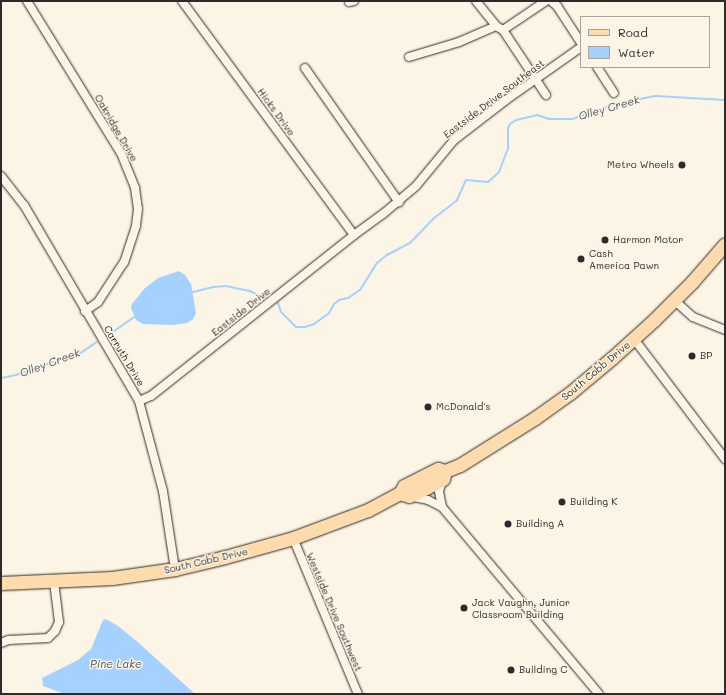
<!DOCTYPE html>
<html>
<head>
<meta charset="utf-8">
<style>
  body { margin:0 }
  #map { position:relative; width:726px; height:695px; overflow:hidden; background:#fcf5e5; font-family:Mali,sans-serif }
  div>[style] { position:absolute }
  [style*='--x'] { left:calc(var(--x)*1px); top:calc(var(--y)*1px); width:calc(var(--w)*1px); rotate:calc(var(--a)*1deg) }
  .water>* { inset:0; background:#a4d1ff }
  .stream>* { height:2px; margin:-1px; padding:0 1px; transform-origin:1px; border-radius:1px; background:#a4d1ff }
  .roads { filter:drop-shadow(0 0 1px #2b2b2b) drop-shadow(0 0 1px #2b2b2b) }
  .minor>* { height:8px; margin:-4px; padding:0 4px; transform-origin:4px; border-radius:4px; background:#fcf5e5 }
  .primary>* { height:13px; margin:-6.5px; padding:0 6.5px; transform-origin:6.5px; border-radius:6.5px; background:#fedbac }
  .dots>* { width:11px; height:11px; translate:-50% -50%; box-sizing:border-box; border:2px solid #fcf5e5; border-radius:50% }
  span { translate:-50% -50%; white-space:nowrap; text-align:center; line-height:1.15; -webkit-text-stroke:3px #fcf5e5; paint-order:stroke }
  .street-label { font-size:10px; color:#2b2b2b }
  .poi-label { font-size:10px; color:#2b2b2b }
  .right { translate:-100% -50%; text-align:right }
  .left { translate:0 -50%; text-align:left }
  .water-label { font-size:11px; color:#495460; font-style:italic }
  .frame { position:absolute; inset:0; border:2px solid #2b2b2b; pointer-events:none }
  .legend { position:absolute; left:580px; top:16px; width:130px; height:52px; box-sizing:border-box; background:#fcf5e5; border:1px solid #a8a49b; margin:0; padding:5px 7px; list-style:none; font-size:12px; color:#2b2b2b }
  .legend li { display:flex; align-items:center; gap:8px; height:20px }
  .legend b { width:20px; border:1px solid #a8a49b }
</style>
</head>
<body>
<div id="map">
  <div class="water">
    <i style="clip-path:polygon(179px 271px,185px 275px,191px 284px,196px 313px,193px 319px,187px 323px,173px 325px,143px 324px,136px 320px,131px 308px,132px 304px,144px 289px,158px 278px)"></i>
    <i style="clip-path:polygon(106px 619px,118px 626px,140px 644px,195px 694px,65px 694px,43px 686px,42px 678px,78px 660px,91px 649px,103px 620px)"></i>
  </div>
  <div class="stream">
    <i style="--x:193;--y:292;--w:21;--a:-14"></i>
    <i style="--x:213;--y:287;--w:13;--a:-4"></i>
    <i style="--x:226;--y:286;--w:25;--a:12"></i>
    <i style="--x:250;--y:291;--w:17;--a:28"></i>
    <i style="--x:278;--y:303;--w:9;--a:72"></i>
    <i style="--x:281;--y:312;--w:21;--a:45"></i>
    <i style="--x:296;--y:327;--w:9;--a:0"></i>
    <i style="--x:305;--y:327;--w:9;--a:-18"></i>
    <i style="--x:314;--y:324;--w:19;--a:-36"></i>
    <i style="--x:329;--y:313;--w:10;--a:-61"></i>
    <i style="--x:334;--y:304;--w:6;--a:-39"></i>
    <i style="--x:339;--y:300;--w:9;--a:-13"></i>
    <i style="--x:348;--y:298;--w:14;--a:-34"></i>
    <i style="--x:360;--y:290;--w:32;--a:-58"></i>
    <i style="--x:377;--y:263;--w:13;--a:-39"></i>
    <i style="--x:387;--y:255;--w:26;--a:-28"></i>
    <i style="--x:410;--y:243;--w:33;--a:-46"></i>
    <i style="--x:433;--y:219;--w:31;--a:-38"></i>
    <i style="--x:457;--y:200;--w:22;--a:-66"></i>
    <i style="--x:466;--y:180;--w:22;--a:5"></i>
    <i style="--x:488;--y:182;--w:15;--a:-42"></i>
    <i style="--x:499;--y:172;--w:25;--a:-69"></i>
    <i style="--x:508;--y:149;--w:21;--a:-90"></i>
    <i style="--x:508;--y:128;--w:4;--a:-63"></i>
    <i style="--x:510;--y:124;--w:7;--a:-34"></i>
    <i style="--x:516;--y:120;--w:22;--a:-13"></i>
    <i style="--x:537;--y:115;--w:13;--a:18"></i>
    <i style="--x:549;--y:119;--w:23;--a:0"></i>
    <i style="--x:572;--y:119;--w:50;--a:-18.8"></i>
    <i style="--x:619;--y:103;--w:38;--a:-11"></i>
    <i style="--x:656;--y:96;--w:69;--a:3.3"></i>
    <i style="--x:107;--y:336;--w:33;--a:-35"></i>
    <i style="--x:1;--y:378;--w:15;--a:-11"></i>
    <i style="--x:16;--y:375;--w:70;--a:-19.2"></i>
    <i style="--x:82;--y:352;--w:18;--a:-34"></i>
  </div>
  <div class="roads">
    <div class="minor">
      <i style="--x:27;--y:1;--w:179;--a:58.3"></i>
      <i style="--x:121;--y:153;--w:38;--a:68"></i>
      <i style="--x:135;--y:188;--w:21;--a:82"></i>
      <i style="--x:138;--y:209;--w:17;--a:97"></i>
      <i style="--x:136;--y:226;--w:38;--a:108"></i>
      <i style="--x:124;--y:262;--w:48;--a:123"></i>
      <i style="--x:98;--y:302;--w:16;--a:145"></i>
      <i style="--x:182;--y:1;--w:290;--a:53.7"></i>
      <i style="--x:476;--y:1;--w:32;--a:51"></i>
      <i style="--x:496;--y:26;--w:8;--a:30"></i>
      <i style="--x:503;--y:30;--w:78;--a:56.5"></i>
      <i style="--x:551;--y:1;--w:8;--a:40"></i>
      <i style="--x:557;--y:6;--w:44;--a:57"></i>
      <i style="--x:349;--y:2;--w:5;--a:-11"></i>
      <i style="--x:503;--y:30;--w:52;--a:-34"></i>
      <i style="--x:409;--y:57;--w:52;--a:-16.7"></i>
      <i style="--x:459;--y:42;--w:40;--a:-23.4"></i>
      <i style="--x:597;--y:67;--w:31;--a:57"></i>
      <i style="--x:305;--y:68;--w:164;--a:55"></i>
      <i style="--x:1;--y:176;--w:37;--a:52"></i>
      <i style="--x:24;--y:205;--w:227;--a:59.6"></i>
      <i style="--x:139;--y:401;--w:93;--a:75.1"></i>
      <i style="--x:163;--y:491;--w:79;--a:81.3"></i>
      <i style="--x:674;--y:300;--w:25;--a:42"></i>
      <i style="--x:693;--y:317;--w:35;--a:22"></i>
      <i style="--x:634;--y:339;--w:151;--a:52.8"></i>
      <i style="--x:139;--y:401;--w:13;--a:-23"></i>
      <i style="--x:151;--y:396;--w:259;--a:-38.4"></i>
      <i style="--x:354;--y:235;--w:36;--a:-36"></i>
      <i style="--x:383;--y:214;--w:43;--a:-40.3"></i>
      <i style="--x:416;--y:186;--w:60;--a:-50.4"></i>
      <i style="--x:454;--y:140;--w:66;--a:-37.6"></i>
      <i style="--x:506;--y:100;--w:92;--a:-35.2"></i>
      <i style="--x:409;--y:496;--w:19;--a:12"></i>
      <i style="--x:428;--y:500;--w:16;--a:27"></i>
      <i style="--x:442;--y:507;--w:244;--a:50"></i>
      <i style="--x:442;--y:507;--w:16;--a:-101"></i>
      <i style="--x:439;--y:491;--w:13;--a:-72"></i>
      <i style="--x:293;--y:538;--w:169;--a:67.4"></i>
      <i style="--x:1;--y:643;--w:9;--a:-21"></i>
      <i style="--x:9;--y:640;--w:39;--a:-3"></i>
      <i style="--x:48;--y:638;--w:10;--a:-45"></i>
      <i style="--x:55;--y:631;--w:10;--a:-66"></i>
      <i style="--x:59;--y:622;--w:40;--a:-97.1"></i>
    </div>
    <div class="primary">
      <i style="--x:400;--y:493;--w:9;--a:18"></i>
      <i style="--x:409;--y:496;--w:19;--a:-25"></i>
      <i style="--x:426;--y:488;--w:19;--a:-28"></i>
      <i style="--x:443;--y:479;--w:8;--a:-76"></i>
      <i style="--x:1;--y:583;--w:111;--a:-2.6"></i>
      <i style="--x:112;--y:578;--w:64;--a:-8.1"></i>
      <i style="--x:175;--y:569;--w:51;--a:-13.5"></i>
      <i style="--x:225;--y:557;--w:71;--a:-15.6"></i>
      <i style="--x:293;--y:538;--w:80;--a:-20.5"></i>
      <i style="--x:368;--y:510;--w:36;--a:-28"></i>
      <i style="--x:400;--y:493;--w:8;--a:-60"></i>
      <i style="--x:404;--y:486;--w:38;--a:-27"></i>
      <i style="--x:438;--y:469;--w:7;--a:16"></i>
      <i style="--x:445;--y:471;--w:16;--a:-22"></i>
      <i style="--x:460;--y:465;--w:89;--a:-32.1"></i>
      <i style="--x:535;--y:418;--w:43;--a:-35.5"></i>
      <i style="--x:570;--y:393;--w:55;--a:-39.8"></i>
      <i style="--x:612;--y:358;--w:57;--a:-42.1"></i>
      <i style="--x:654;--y:320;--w:54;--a:-45"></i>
      <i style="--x:692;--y:282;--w:50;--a:-49"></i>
    </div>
  </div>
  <div class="dots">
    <i style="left:682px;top:165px;background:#2b2b2b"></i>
    <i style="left:605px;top:240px;background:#2b2b2b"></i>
    <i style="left:581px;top:259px;background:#2b2b2b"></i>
    <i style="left:692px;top:356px;background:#2b2b2b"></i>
    <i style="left:428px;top:407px;background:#2b2b2b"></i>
    <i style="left:562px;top:502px;background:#2b2b2b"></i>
    <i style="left:508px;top:524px;background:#2b2b2b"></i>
    <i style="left:464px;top:608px;background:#2b2b2b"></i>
    <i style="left:511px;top:670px;background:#2b2b2b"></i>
  </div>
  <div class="street-label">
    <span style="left:494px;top:99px;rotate:-37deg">Eastside Drive Southeast</span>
    <span style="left:276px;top:112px;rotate:54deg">Hicks Drive</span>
    <span style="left:116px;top:128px;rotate:60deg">Oakridge Drive</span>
    <span style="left:241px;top:312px;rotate:-38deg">Eastside Drive</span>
    <span style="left:124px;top:356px;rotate:59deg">Carruth Drive</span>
    <span style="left:596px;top:371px;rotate:-40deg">South Cobb Drive</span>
    <span style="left:206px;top:561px;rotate:-13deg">South Cobb Drive</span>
    <span style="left:334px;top:612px;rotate:67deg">Westside Drive Southwest</span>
  </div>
  <div class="poi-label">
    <span class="right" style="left:674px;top:165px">Metro Wheels</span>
    <span class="left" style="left:613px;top:240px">Harmon Motor</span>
    <span class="left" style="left:589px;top:259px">Cash<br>America Pawn</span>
    <span class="left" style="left:700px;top:356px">BP</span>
    <span class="left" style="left:436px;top:407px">McDonald's</span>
    <span class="left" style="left:570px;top:502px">Building K</span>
    <span class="left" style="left:516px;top:524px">Building A</span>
    <span class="left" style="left:472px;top:608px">Jack Vaughn, Junior<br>Classroom Building</span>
    <span class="left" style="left:519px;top:670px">Building C</span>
  </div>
  <div class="water-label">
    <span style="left:609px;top:108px;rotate:-16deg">Olley Creek</span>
    <span style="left:50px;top:363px;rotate:-20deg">Olley Creek</span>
    <span style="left:116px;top:664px">Pine Lake</span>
  </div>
  <div class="frame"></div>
  <ul class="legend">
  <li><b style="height:5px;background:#fedbac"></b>Road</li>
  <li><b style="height:11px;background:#a4d1ff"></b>Water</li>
  </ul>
</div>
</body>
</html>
